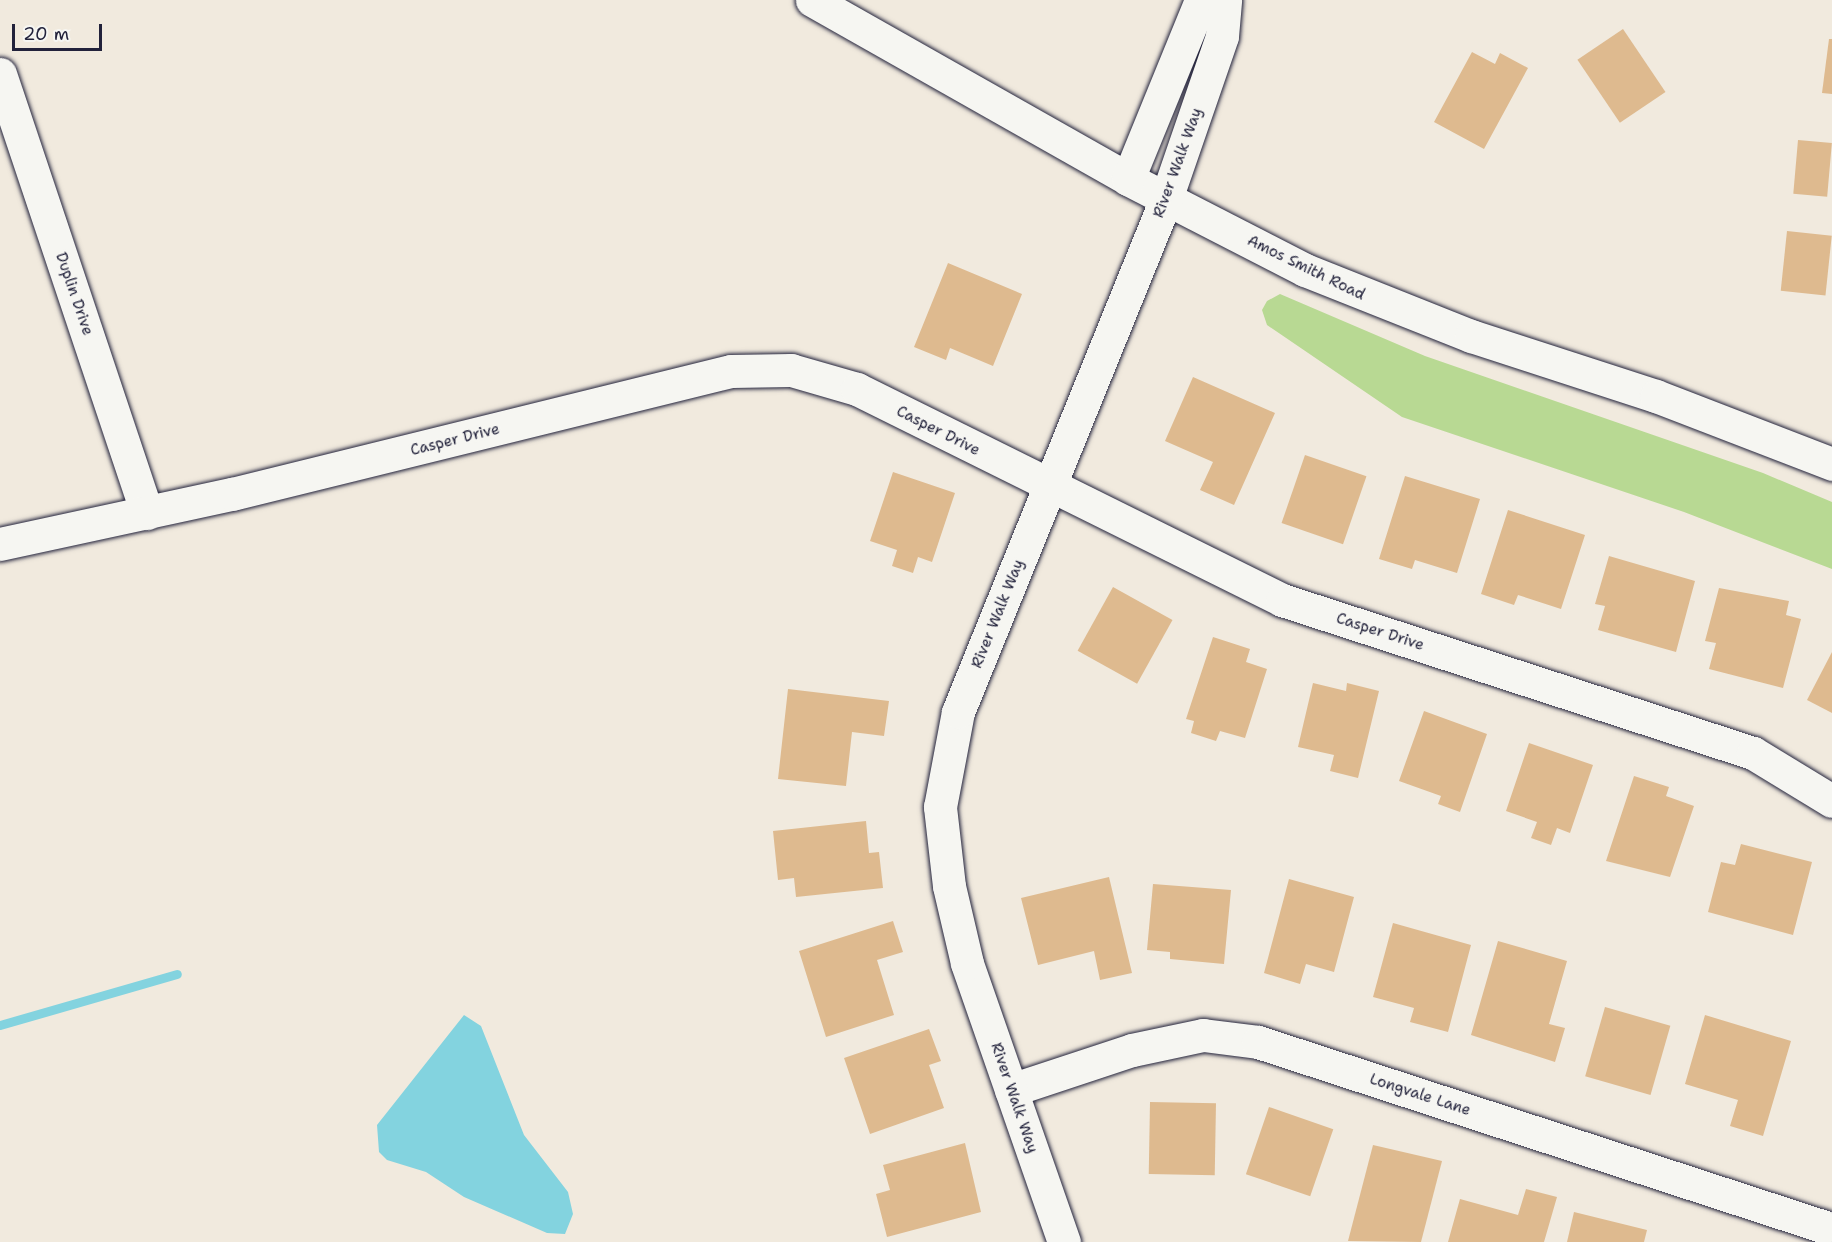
<!DOCTYPE html>
<html>
<head>
<meta charset="utf-8">
<style>
  body { margin:0 }
  #map { position:relative; width:1832px; height:1242px; overflow:hidden; background:#f1eade; font-family:"Shantell Sans",sans-serif }
  div>[style] { position:absolute }
  [style*='--x'] { left:calc(var(--x)*1px); top:calc(var(--y)*1px); width:calc(var(--w)*1px); rotate:calc(var(--a)*1deg) }
  .green>* { inset:0; background:#b8d993 }
  .water>* { inset:0; background:#83d3df }
  .stream>* { height:9px; margin:-4.5px; padding:0 4.5px; transform-origin:4.5px; border-radius:4.5px; background:#83d3df }
  .building>* { inset:0; background:#deba8f; transform-origin:0 0 }
  .roads { filter:drop-shadow(0 0 2px #22223b) drop-shadow(0 0 2px #22223b) }
  .minor>* { height:33px; margin:-16.5px; padding:0 16.5px; transform-origin:16.5px; border-radius:16.5px; background:#f6f6f2 }
  span { translate:-50% -50%; white-space:nowrap; text-align:center; line-height:1.15; -webkit-text-stroke:4.5px #f6f6f2; paint-order:stroke }
  .street-label { font-size:15px; color:#22223b }
  .scale { position:absolute; left:12px; top:24px; width:90px; height:27px; box-sizing:border-box; border:3px solid #22223b; border-top:0; padding-left:8px; font-size:18px; line-height:21px; white-space:nowrap; color:#22223b; -webkit-text-stroke:4px #f6f6f2; paint-order:stroke }
</style>
</head>
<body>
<div id="map">
  <div class="green">
    <i style="clip-path:polygon(1280px 294px,1425px 356px,1763px 473px,1832px 502px,1832px 569px,1684px 512px,1402px 417px,1267px 325px,1262px 310px,1267px 301px)"></i>
  </div>
  <div class="water">
    <i style="clip-path:polygon(464px 1015px,481px 1026px,524px 1135px,568px 1192px,573px 1214px,565px 1234px,547px 1233px,464px 1197px,426px 1172px,387px 1160px,379px 1152px,377px 1125px)"></i>
  </div>
  <div class="stream">
    <i style="--x:0;--y:1025;--w:184;--a:-16.1"></i>
  </div>
  <div class="building">
    <i style="left:1623px;top:29px;width:76px;height:55px;rotate:56deg"></i>
    <i style="clip-path:polygon(1829px 39px,1832px 39px,1832px 94px,1822px 93px)"></i>
    <i style="clip-path:polygon(1472px 52px,1495px 64px,1500px 53px,1528px 68px,1484px 149px,1434px 122px)"></i>
    <i style="left:1798px;top:140px;width:34px;height:54px;rotate:5deg"></i>
    <i style="left:1787px;top:231px;width:45px;height:60px;rotate:6deg"></i>
    <i style="clip-path:polygon(948px 263px,1022px 294px,993px 366px,950px 348px,946px 360px,914px 347px)"></i>
    <i style="clip-path:polygon(1193px 377px,1275px 413px,1234px 505px,1200px 490px,1213px 462px,1165px 441px)"></i>
    <i style="left:1305px;top:455px;width:65px;height:72px;rotate:19deg"></i>
    <i style="clip-path:polygon(893px 472px,955px 493px,932px 562px,918px 557px,913px 573px,892px 566px,897px 550px,870px 541px)"></i>
    <i style="clip-path:polygon(1405px 476px,1480px 499px,1457px 573px,1415px 560px,1412px 569px,1379px 559px)"></i>
    <i style="clip-path:polygon(1508px 510px,1585px 535px,1561px 609px,1518px 595px,1514px 605px,1481px 594px)"></i>
    <i style="clip-path:polygon(1609px 556px,1695px 581px,1676px 652px,1598px 630px,1605px 606px,1595px 604px)"></i>
    <i style="left:1113px;top:587px;width:68px;height:73px;rotate:29deg"></i>
    <i style="clip-path:polygon(1719px 588px,1789px 601px,1786px 615px,1801px 619px,1783px 688px,1709px 669px,1716px 643px,1705px 641px)"></i>
    <i style="clip-path:polygon(1213px 637px,1250px 649px,1246px 662px,1267px 669px,1245px 738px,1220px 731px,1216px 741px,1191px 733px,1194px 721px,1186px 719px)"></i>
    <i style="clip-path:polygon(1832px 652px,1832px 713px,1807px 700px)"></i>
    <i style="clip-path:polygon(1313px 683px,1346px 691px,1347px 683px,1379px 691px,1358px 778px,1330px 771px,1334px 755px,1298px 747px)"></i>
    <i style="clip-path:polygon(788px 689px,889px 701px,884px 736px,852px 732px,846px 786px,778px 779px)"></i>
    <i style="clip-path:polygon(1424px 711px,1487px 734px,1460px 812px,1438px 804px,1441px 796px,1399px 781px)"></i>
    <i style="clip-path:polygon(1529px 743px,1593px 765px,1570px 833px,1557px 828px,1551px 845px,1531px 838px,1537px 822px,1506px 811px)"></i>
    <i style="clip-path:polygon(1634px 776px,1669px 787px,1666px 796px,1694px 806px,1670px 877px,1606px 861px)"></i>
    <i style="clip-path:polygon(866px 821px,869px 853px,879px 852px,883px 888px,796px 897px,794px 878px,778px 880px,773px 831px)"></i>
    <i style="clip-path:polygon(1741px 844px,1812px 862px,1793px 935px,1708px 912px,1721px 862px,1735px 865px)"></i>
    <i style="clip-path:polygon(1109px 877px,1132px 973px,1100px 980px,1094px 951px,1038px 965px,1021px 898px)"></i>
    <i style="clip-path:polygon(1289px 879px,1354px 897px,1334px 972px,1306px 964px,1300px 984px,1264px 973px)"></i>
    <i style="clip-path:polygon(1153px 884px,1231px 890px,1224px 964px,1170px 959px,1170px 952px,1147px 950px)"></i>
    <i style="clip-path:polygon(893px 921px,903px 952px,877px 960px,894px 1015px,826px 1037px,799px 951px)"></i>
    <i style="clip-path:polygon(1393px 923px,1471px 945px,1448px 1032px,1410px 1022px,1414px 1008px,1373px 997px)"></i>
    <i style="clip-path:polygon(1498px 941px,1567px 961px,1549px 1024px,1565px 1028px,1555px 1062px,1471px 1035px)"></i>
    <i style="left:1605px;top:1007px;width:68px;height:72px;rotate:16deg"></i>
    <i style="clip-path:polygon(1705px 1015px,1791px 1041px,1763px 1136px,1730px 1126px,1738px 1100px,1685px 1084px)"></i>
    <i style="clip-path:polygon(929px 1029px,941px 1061px,929px 1065px,944px 1108px,870px 1134px,844px 1058px)"></i>
    <i style="left:1150px;top:1102px;width:66px;height:72px;rotate:1deg"></i>
    <i style="left:1269px;top:1107px;width:68px;height:71px;rotate:19deg"></i>
    <i style="clip-path:polygon(965px 1143px,981px 1212px,887px 1237px,876px 1194px,890px 1190px,883px 1165px)"></i>
    <i style="clip-path:polygon(1373px 1145px,1442px 1161px,1421px 1242px,1348px 1241px)"></i>
    <i style="clip-path:polygon(1526px 1189px,1557px 1197px,1544px 1242px,1448px 1242px,1460px 1199px,1518px 1215px)"></i>
    <i style="clip-path:polygon(1574px 1212px,1647px 1230px,1644px 1242px,1567px 1242px)"></i>
  </div>
  <div class="roads">
    <div class="minor">
      <i style="--x:812;--y:0;--w:363;--a:29.5"></i>
      <i style="--x:1128;--y:179;--w:199;--a:27.2"></i>
      <i style="--x:1305;--y:270;--w:179;--a:21.7"></i>
      <i style="--x:1471;--y:336;--w:194;--a:18"></i>
      <i style="--x:1656;--y:396;--w:189;--a:21.1"></i>
      <i style="--x:0;--y:74;--w:463;--a:71.5"></i>
      <i style="--x:1128;--y:179;--w:193;--a:-67.8"></i>
      <i style="--x:0;--y:544;--w:237;--a:-12.2"></i>
      <i style="--x:232;--y:494;--w:514;--a:-13.85"></i>
      <i style="--x:731;--y:371;--w:60;--a:-1"></i>
      <i style="--x:791;--y:370;--w:69;--a:16.1"></i>
      <i style="--x:857;--y:389;--w:474;--a:26.4"></i>
      <i style="--x:1282;--y:600;--w:495;--a:18"></i>
      <i style="--x:1753;--y:753;--w:92;--a:31.3"></i>
      <i style="--x:1011;--y:1090;--w:127;--a:-18.3"></i>
      <i style="--x:1132;--y:1050;--w:73;--a:-11.9"></i>
      <i style="--x:1203;--y:1035;--w:55;--a:7.3"></i>
      <i style="--x:1258;--y:1042;--w:596;--a:18.07"></i>
      <i style="--x:1064;--y:1242;--w:295;--a:-109.2"></i>
      <i style="--x:967;--y:963;--w:79;--a:-103.2"></i>
      <i style="--x:949;--y:886;--w:80;--a:-96.5"></i>
      <i style="--x:940;--y:807;--w:97;--a:-79.3"></i>
      <i style="--x:958;--y:712;--w:554;--a:-67.93"></i>
      <i style="--x:1166;--y:199;--w:172;--a:-71"></i>
      <i style="--x:1222;--y:36;--w:36;--a:-85"></i>
    </div>
  </div>
  <div class="street-label">
    <span style="left:1178px;top:163px;rotate:-70deg">River Walk Way</span>
    <span style="left:1306px;top:268px;rotate:26deg">Amos Smith Road</span>
    <span style="left:74px;top:294px;rotate:71deg">Duplin Drive</span>
    <span style="left:938px;top:431px;rotate:27deg">Casper Drive</span>
    <span style="left:455px;top:440px;rotate:-14deg">Casper Drive</span>
    <span style="left:998px;top:614px;rotate:-68deg">River Walk Way</span>
    <span style="left:1380px;top:632px;rotate:18deg">Casper Drive</span>
    <span style="left:1420px;top:1095px;rotate:18deg">Longvale Lane</span>
    <span style="left:1014px;top:1098px;rotate:71deg">River Walk Way</span>
  </div>
  <div class="scale">20 m</div>
</div>
</body>
</html>
